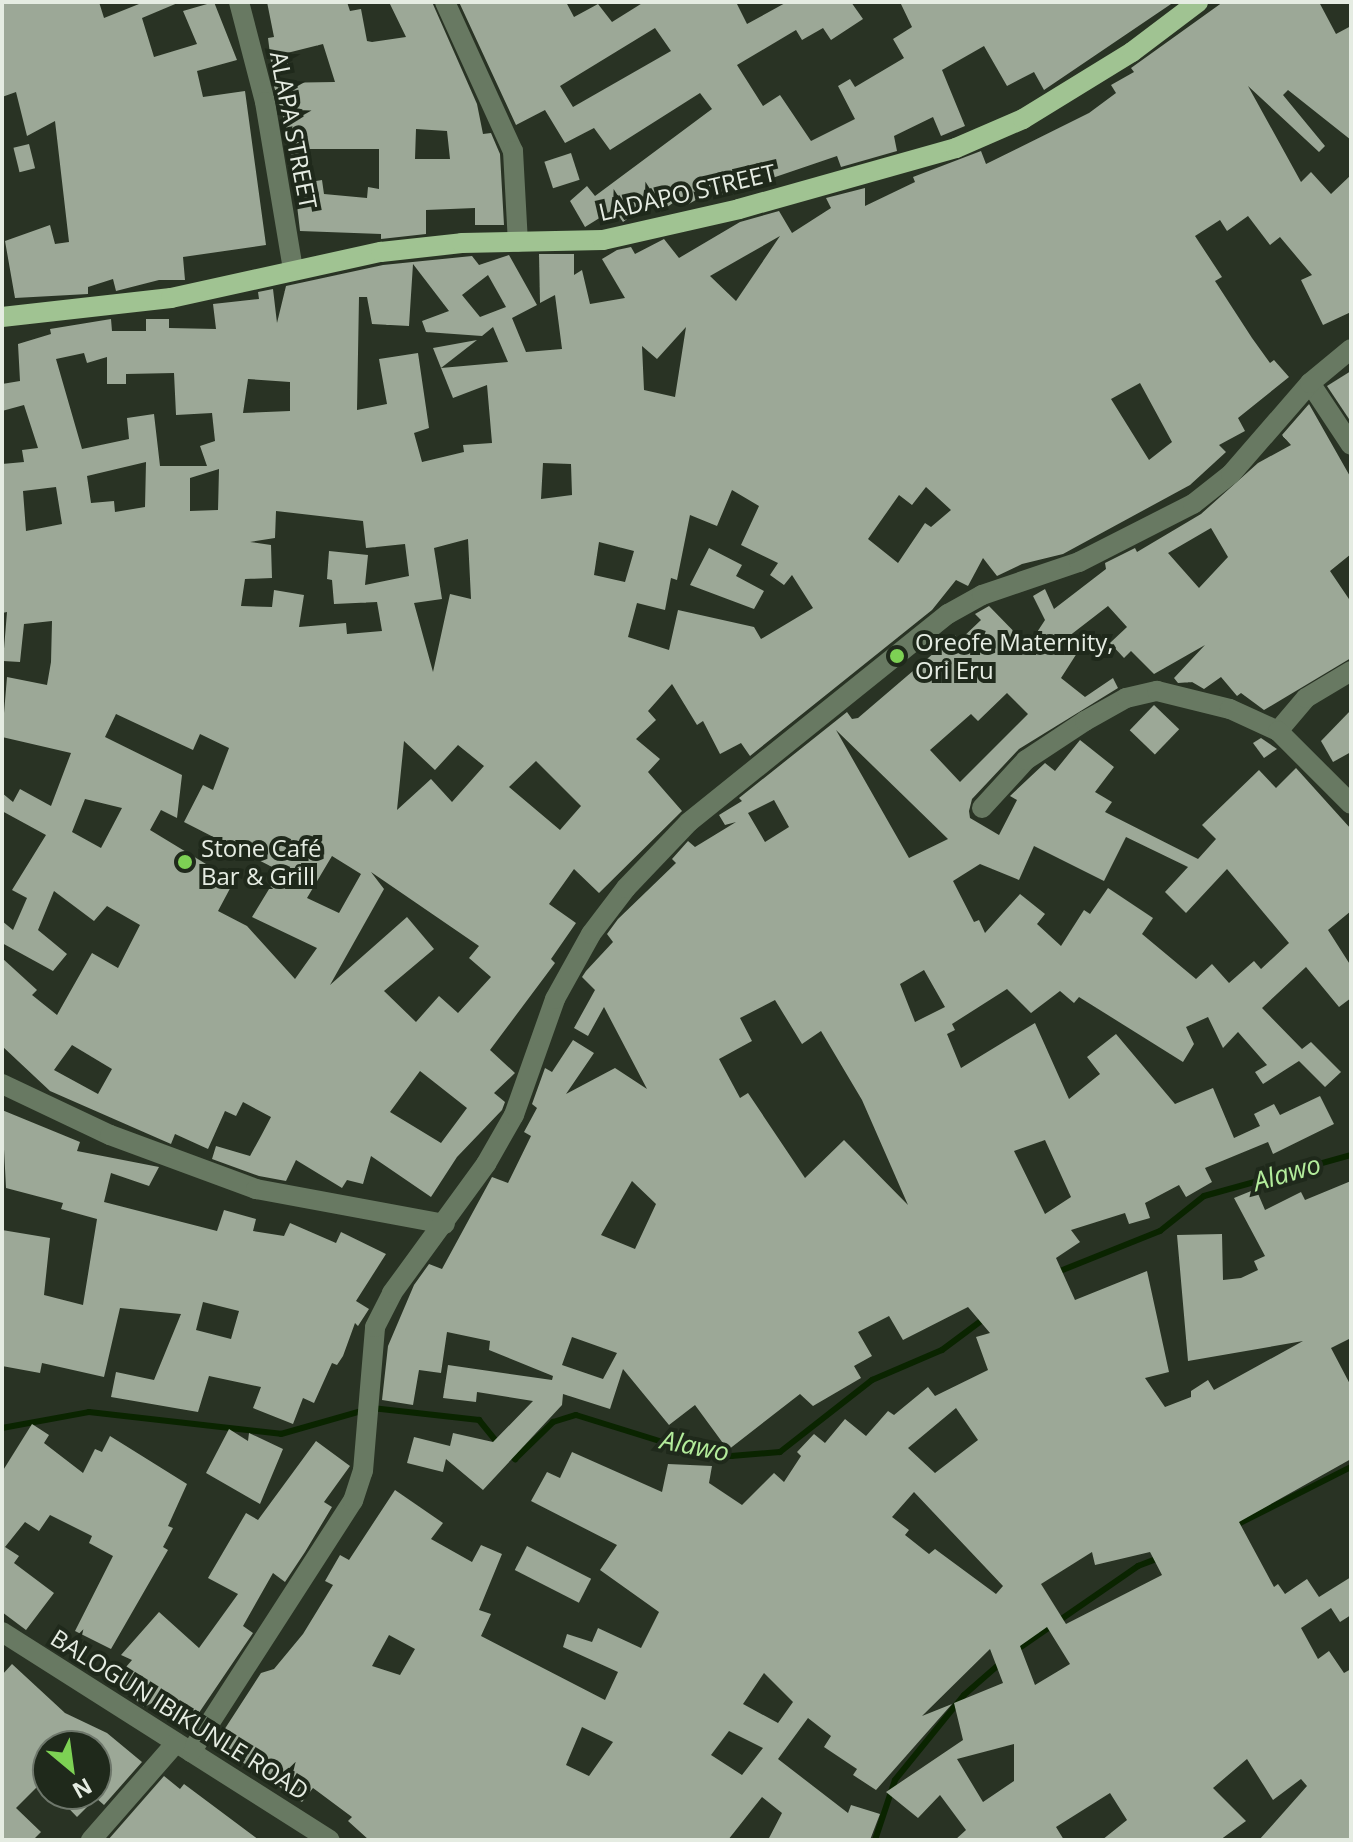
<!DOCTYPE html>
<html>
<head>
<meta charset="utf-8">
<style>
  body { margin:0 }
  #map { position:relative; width:1353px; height:1842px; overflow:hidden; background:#293324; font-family:"Open Sans",sans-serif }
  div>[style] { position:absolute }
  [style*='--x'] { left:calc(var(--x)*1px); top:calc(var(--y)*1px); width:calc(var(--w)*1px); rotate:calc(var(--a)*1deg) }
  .stream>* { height:6px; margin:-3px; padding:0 3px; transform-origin:3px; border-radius:3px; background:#0a2400 }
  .building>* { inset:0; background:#9ca897; transform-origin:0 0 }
  .minor>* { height:20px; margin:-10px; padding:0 10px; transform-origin:10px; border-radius:10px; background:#687962 }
  .major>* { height:20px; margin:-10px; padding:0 10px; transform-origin:10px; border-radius:10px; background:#a0c392 }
  .dots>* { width:22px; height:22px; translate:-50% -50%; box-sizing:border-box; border:4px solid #1f291b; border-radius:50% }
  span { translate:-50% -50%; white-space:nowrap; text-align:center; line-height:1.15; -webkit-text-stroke:8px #1f291b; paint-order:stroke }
  .street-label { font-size:24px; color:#e5ece2 }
  .poi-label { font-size:24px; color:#e5ece2 }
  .left { translate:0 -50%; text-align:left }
  .water-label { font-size:26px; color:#b3ec9b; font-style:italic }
  .frame { position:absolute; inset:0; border:4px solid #e5ece2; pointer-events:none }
  .north { position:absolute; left:32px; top:1730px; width:80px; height:80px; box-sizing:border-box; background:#1f291b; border:2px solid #6e776b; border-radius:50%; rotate:151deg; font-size:22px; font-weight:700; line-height:32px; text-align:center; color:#e5ece2 }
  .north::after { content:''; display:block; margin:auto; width:28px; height:36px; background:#7dd154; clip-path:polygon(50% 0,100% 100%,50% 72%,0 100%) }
</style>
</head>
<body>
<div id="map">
  <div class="stream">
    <i style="--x:1055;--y:1273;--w:113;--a:-21.8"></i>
    <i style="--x:1160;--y:1231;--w:56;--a:-38.5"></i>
    <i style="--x:1204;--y:1196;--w:153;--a:-15.6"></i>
    <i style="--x:2;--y:1428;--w:88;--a:-10.4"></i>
    <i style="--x:89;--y:1412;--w:193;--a:6.5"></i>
    <i style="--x:281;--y:1434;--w:95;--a:-15.9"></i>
    <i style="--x:372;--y:1408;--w:108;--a:6.4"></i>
    <i style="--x:479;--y:1420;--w:32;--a:51"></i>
    <i style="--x:507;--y:1452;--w:11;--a:41"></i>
    <i style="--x:515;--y:1459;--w:53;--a:-44.2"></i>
    <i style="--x:553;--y:1422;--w:24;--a:-17"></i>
    <i style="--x:576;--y:1415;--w:111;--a:17.3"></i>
    <i style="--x:682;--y:1448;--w:50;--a:9.3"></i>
    <i style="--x:731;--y:1456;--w:49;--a:-4.7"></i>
    <i style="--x:780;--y:1452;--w:117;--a:-38"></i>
    <i style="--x:872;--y:1380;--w:76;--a:-23.2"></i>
    <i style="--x:942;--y:1350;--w:54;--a:-36.7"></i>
    <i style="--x:1236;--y:1525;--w:129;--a:-26.8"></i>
    <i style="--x:1015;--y:1651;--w:150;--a:-34.6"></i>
    <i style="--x:1138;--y:1566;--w:22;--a:-21"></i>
    <i style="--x:875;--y:1840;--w:63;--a:-71.6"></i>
    <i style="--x:895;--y:1780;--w:109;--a:-50.9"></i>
    <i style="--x:964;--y:1695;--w:52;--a:-41.1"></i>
  </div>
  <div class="building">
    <i style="clip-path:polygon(3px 2px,99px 2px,104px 18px,144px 2px,180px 2px,142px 18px,154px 57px,197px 44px,183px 11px,214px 2px,237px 60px,197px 71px,203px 97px,245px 91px,266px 245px,183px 257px,185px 280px,159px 280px,116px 291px,113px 279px,88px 287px,88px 294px,15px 298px,5px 241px,50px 225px,55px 244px,69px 242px,55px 121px,27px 136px,16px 92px,2px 97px)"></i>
    <i style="clip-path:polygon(evenodd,267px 2px,347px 2px,350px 11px,361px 9px,367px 41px,372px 42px,406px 37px,389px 2px,432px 2px,477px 104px,483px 134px,491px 133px,500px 154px,504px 225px,475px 225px,475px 208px,426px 210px,426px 234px,381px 239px,381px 234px,300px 231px,289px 137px,273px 83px,335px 82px,323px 44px,287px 53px,288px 64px,272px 70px,268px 38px,274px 37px,267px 2px,416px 129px,447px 131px,450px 159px,415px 159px,416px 129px,267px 2px,308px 149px,379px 149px,379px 189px,368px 187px,367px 198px,324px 194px,322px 180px,310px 182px,308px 149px)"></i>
    <i style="clip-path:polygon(evenodd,459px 2px,566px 2px,574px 17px,598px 4px,612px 22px,644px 2px,736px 2px,747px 24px,787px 2px,851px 2px,863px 19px,831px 40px,823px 28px,802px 40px,796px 30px,737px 65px,763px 106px,780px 95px,811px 141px,855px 119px,838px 86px,850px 79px,855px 87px,904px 58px,893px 39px,912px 27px,900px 2px,1174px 2px,1044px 90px,1034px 72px,1007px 86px,984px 46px,942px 70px,965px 126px,941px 136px,933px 117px,894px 136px,897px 151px,841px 167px,837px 156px,714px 198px,712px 191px,685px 206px,680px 198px,660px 212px,652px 201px,623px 222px,614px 209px,585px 227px,570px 201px,587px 186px,595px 196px,712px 109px,700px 93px,610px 150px,594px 128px,565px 143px,545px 110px,516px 125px,459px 2px,655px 28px,671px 51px,573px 107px,560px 86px,655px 28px)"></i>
    <i style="clip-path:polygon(evenodd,1223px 2px,1319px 2px,1336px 34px,1351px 26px,1351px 140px,1288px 90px,1283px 95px,1325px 146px,1319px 152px,1248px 86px,1301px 182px,1311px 172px,1331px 194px,1351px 175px,1351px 312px,1323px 325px,1301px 280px,1312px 275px,1280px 237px,1270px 245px,1248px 216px,1227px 231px,1220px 220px,1195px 236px,1222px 277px,1215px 281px,1252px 338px,1270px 363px,1274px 360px,1289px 377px,1238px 418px,1245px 431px,1219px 445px,1226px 452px,1190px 485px,1063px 554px,1022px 564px,997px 576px,983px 558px,968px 586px,956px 580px,932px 610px,750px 756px,741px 743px,720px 754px,703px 721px,697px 725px,672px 684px,648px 711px,656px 720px,636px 739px,660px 759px,648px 772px,682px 811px,599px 893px,574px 869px,549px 904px,576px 923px,551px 959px,555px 963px,490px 1050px,515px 1073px,494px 1093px,505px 1102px,502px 1110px,457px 1157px,431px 1197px,371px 1156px,363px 1184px,347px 1180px,342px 1188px,296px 1160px,286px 1181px,259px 1176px,212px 1159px,216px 1146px,250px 1156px,261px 1136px,271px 1117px,243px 1102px,236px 1116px,225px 1111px,208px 1149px,175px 1134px,171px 1144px,50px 1091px,2px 1046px,2px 958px,37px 990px,32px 995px,57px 1015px,92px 953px,118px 968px,140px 925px,107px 906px,94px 921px,54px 891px,38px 930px,67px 954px,53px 971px,2px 943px,2px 921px,13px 930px,27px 898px,12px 890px,46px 835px,2px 811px,2px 793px,13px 802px,20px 789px,51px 806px,71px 753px,2px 737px,7px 677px,47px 685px,51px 662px,52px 621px,24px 624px,20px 662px,3px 661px,7px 612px,2px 613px,2px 464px,24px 462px,22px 450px,38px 448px,24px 405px,2px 411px,2px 384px,20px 381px,18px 344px,51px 334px,50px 329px,111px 319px,112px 331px,146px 331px,146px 319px,169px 319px,169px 328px,216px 329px,213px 304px,259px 299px,258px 292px,273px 289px,277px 323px,286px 286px,383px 265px,472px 256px,479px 265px,509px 255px,537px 305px,512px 318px,526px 352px,562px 349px,555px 295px,540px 303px,539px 254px,574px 254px,574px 275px,582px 270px,590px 304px,625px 298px,602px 259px,617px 250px,631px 247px,635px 254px,664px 239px,679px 258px,740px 222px,779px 211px,792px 233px,831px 208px,826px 198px,865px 188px,865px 206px,915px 182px,913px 177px,981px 151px,986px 164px,1089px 113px,1116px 93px,1111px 85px,1134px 72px,1131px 68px,1223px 2px,780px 236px,736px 301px,710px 276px,780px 236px,1223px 2px,413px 264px,449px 311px,422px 321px,426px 332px,482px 336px,493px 327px,508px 362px,441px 368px,453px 398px,487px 385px,492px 443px,463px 445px,464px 452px,422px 462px,414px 433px,429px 428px,418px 353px,379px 359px,387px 404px,357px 410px,359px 297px,367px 297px,372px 324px,409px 326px,413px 264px,1223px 2px,488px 275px,506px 307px,480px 317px,462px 295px,488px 275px,1223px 2px,686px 327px,675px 397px,644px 390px,642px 346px,657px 359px,686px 327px,1223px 2px,84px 353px,87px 363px,107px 357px,107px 384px,126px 384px,126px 374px,174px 373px,176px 415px,212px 413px,215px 441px,200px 446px,207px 466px,160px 466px,154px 414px,127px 418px,129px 439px,82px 449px,56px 359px,84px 353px,1223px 2px,248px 379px,290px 382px,290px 411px,243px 413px,248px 379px,1223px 2px,1140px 383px,1172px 442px,1149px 460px,1111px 399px,1140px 383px,1223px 2px,146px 462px,145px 507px,115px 512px,114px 501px,91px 503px,87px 476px,146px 462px,1223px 2px,543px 463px,571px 464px,572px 495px,541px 499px,543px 463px,1223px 2px,219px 469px,218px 510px,190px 511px,190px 478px,219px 469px,1223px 2px,56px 487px,62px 524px,26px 531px,23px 491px,56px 487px,1223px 2px,926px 487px,951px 510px,931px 527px,925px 523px,898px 563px,868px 539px,899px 495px,912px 505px,926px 487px,1223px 2px,732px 490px,759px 506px,741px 545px,778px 563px,770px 575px,784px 585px,792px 575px,813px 608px,761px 639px,754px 627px,678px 610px,669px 650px,628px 637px,637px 603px,665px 610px,671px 578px,677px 580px,690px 515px,717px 526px,732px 490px,1223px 2px,276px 511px,363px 521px,366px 548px,405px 544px,409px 576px,365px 585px,368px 555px,329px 551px,327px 579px,332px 580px,334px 604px,377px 602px,382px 631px,347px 634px,346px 623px,299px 627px,304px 595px,274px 590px,272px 607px,241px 606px,245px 579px,272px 578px,271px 545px,250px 542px,275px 538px,276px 511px,1223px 2px,468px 539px,471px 599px,450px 594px,433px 672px,414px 603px,442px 599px,434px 548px,468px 539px,1223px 2px,599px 542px,634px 551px,625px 582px,594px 575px,599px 542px,1223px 2px,116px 714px,193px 750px,200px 734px,229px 748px,213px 790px,203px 785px,184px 822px,280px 871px,252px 917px,317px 948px,295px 979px,247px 926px,218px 911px,234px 881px,150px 830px,161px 810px,177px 818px,182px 775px,105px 737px,116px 714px,1223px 2px,404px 741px,435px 770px,458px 745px,484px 766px,452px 802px,431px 779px,397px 810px,404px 741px,1223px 2px,536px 761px,581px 806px,560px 830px,509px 787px,536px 761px,1223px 2px,85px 799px,122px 808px,101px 848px,72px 832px,85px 799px,1223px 2px,332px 856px,361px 874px,339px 913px,307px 898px,332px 856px,1223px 2px,371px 872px,479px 946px,469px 958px,491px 977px,458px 1013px,439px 996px,416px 1022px,384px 991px,434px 949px,407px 917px,330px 985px,384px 889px,371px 872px,1223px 2px,72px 1045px,112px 1069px,98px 1094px,54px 1070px,72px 1045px,1223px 2px,420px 1071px,467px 1108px,441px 1143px,390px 1112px,420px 1071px)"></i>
    <i style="left:29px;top:144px;width:25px;height:16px;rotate:76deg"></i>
    <i style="left:571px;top:153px;width:28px;height:28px;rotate:72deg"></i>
    <i style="clip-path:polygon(477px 340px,441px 368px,433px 348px)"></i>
    <i style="clip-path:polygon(1351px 371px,1351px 418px,1349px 419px,1327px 386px)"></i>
    <i style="clip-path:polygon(evenodd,1309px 404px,1351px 478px,1351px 554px,1330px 571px,1351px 602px,1351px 658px,1264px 710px,1241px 693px,1237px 696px,1221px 677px,1204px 689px,1192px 682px,1178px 683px,1174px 678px,1205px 645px,1154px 674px,1131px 651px,1124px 658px,1110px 643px,1127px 627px,1108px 606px,1064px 640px,1079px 650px,1061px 678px,1085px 697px,1113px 678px,1118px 688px,1019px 749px,972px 799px,969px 811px,970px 818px,999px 835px,1017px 800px,1010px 796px,1045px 763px,1055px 771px,1080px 740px,1114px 767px,1095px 792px,1112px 802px,1105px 812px,1198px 859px,1216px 839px,1202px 825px,1259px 770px,1276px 788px,1296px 768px,1351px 829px,1351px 911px,1328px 930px,1351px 966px,1351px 998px,1339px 1007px,1306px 967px,1262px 1008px,1302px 1049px,1311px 1042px,1341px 1072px,1325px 1087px,1299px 1061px,1263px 1084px,1255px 1072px,1267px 1065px,1238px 1032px,1223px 1048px,1208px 1017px,1186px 1027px,1194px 1044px,1183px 1062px,1079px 997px,1074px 1003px,1060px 991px,1031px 1013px,1007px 989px,952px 1024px,955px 1030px,947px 1034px,961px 1068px,1035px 1023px,1069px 1099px,1100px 1074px,1087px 1057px,1116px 1034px,1175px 1104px,1213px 1088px,1234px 1138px,1260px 1126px,1254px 1114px,1274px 1104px,1280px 1115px,1320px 1096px,1334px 1124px,1273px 1154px,1268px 1142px,1205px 1168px,1212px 1182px,1186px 1197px,1179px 1185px,1145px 1203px,1150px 1218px,1129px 1224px,1125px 1213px,1071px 1230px,1080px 1242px,1056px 1258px,1075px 1300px,1147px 1271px,1169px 1372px,1145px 1378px,1165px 1407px,1191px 1397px,1191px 1391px,1208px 1380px,1214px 1390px,1303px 1341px,1188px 1361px,1177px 1235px,1222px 1234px,1223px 1280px,1241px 1278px,1258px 1270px,1254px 1261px,1265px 1256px,1234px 1198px,1256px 1189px,1265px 1210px,1301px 1192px,1305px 1200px,1351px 1181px,1351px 1338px,1331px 1348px,1351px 1386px,1351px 1459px,1239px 1522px,1274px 1587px,1278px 1584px,1285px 1594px,1307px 1579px,1319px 1597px,1351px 1577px,1351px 1615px,1340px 1622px,1331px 1608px,1301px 1628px,1318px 1659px,1329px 1651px,1344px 1673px,1351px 1669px,1351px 1840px,1259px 1840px,1307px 1786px,1301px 1779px,1273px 1800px,1247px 1759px,1213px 1788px,1246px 1821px,1220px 1840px,1102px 1840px,1127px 1820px,1110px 1793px,1056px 1827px,1064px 1840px,955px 1840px,966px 1830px,940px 1795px,918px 1818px,886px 1792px,963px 1740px,954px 1703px,1003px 1683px,990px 1649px,922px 1716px,952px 1704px,876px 1790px,853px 1775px,857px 1769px,824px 1747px,831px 1736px,808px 1718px,778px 1759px,848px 1813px,851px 1805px,880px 1814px,870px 1840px,768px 1840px,782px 1813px,762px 1797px,728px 1840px,369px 1840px,348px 1821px,352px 1817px,313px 1788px,302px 1802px,215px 1744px,261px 1673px,274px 1669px,303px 1634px,333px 1585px,325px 1581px,340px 1555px,349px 1560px,395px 1490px,443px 1523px,431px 1539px,472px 1562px,481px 1545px,502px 1554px,479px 1610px,491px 1614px,481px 1636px,605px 1700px,618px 1672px,563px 1647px,567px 1634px,592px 1642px,598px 1628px,641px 1648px,659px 1612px,600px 1570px,617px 1545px,531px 1501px,547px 1472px,560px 1478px,572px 1452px,662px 1492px,668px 1464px,712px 1466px,709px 1483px,742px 1505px,774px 1473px,784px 1482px,801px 1456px,797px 1452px,814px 1434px,825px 1443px,845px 1419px,866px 1436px,888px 1411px,894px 1415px,928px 1387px,935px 1396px,988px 1370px,976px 1337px,990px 1333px,968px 1307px,903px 1340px,889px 1316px,858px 1332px,872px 1356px,854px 1366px,861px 1378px,813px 1406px,800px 1394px,728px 1450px,695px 1405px,669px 1425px,623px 1369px,610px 1409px,563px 1394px,562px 1405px,483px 1490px,446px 1459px,443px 1472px,407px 1463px,414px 1437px,450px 1446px,453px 1433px,493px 1442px,533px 1401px,477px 1392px,476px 1402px,443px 1398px,448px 1365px,552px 1380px,553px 1376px,489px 1350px,490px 1341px,447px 1332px,441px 1373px,419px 1370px,413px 1405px,382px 1400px,388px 1346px,414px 1285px,429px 1264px,442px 1269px,492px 1177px,508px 1183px,531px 1136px,524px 1132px,537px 1108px,532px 1104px,545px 1068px,552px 1072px,573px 1040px,594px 1053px,566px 1094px,615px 1068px,647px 1089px,604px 1007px,588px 1036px,574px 1028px,595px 990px,582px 977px,586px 971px,613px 942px,607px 934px,618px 919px,676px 863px,672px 859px,688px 841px,695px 847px,736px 822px,725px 825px,719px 815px,742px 801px,739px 798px,847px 712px,852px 719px,858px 718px,955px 635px,960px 640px,981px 620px,975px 614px,989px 606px,1028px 646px,1045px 620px,1033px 596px,1045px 589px,1054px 609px,1106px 569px,1105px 563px,1135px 548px,1137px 552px,1201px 514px,1258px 463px,1291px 445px,1282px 435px,1309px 404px,1211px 528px,1228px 557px,1199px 588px,1168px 553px,1211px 528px,1309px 404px,1007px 693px,1028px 714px,960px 782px,930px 750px,971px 714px,978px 721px,1007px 693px,1309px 404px,836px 730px,910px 802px,948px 839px,909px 858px,836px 730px,1309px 404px,774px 800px,789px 827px,765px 842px,748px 813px,774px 800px,1309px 404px,1126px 837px,1188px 867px,1165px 892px,1186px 913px,1227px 869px,1289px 943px,1261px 969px,1254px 961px,1229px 983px,1212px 964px,1196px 979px,1142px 934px,1153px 918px,1108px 888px,1090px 914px,1084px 910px,1061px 946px,1037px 924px,1045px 914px,1020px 894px,985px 933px,979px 920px,974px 922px,953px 881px,980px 864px,1019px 880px,1034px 846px,1104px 881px,1126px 837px,1309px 404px,924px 970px,945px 1007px,915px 1022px,900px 984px,924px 970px,1309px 404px,775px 1000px,802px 1044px,821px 1031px,862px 1100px,908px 1205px,844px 1140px,805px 1178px,748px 1093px,740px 1098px,719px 1059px,752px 1041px,740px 1018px,775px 1000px,1309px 404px,1045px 1140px,1071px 1197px,1045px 1214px,1014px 1151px,1045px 1140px,1309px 404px,632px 1181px,656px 1204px,635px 1249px,601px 1235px,632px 1181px,1309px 404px,572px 1337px,617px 1353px,603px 1379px,562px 1365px,572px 1337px,1309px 404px,956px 1408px,978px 1440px,935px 1473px,908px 1448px,956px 1408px,1309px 404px,914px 1492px,1003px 1586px,996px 1594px,935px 1549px,929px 1554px,905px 1535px,909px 1530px,892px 1517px,914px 1492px,1309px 404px,1092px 1552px,1095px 1565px,1150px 1552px,1162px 1575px,1066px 1624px,1041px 1584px,1092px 1552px,1309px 404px,1047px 1627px,1070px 1664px,1035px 1685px,1020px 1646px,1047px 1627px,1309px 404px,389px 1635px,415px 1649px,400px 1675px,372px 1666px,389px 1635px,1309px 404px,764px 1673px,793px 1702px,778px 1723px,743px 1704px,764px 1673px,1309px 404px,582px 1727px,613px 1742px,589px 1776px,566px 1765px,582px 1727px,1309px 404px,729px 1731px,763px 1748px,742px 1775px,711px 1755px,729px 1731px,1309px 404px,1014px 1744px,1014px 1781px,983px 1802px,957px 1759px,1014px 1744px)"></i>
    <i style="clip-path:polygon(709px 548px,742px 565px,736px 576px,764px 591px,754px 609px,690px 585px)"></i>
    <i style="left:1154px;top:705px;width:35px;height:35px;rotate:44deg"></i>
    <i style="clip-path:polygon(1351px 710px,1351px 752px,1333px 762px,1321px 741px)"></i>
    <i style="clip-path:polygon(1261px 738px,1277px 749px,1264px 758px,1253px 743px)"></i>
    <i style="clip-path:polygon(evenodd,2px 1110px,80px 1142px,77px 1151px,159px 1167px,149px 1186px,111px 1173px,104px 1202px,217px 1231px,224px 1210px,256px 1219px,253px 1231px,284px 1236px,290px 1223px,336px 1243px,341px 1232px,386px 1254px,356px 1301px,369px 1309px,358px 1326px,355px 1323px,343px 1356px,337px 1365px,332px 1363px,314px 1403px,303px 1398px,293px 1424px,253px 1408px,261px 1387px,209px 1376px,198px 1412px,111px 1397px,116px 1372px,154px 1380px,181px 1314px,120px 1308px,104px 1377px,42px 1363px,40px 1373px,2px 1366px,2px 1230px,50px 1238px,44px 1295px,83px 1305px,97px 1219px,61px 1209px,63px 1203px,6px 1188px,2px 1110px,203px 1302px,239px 1311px,231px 1339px,196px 1330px,203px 1302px)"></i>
    <i style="clip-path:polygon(32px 1424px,49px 1435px,44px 1443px,83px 1473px,95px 1449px,102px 1452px,110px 1436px,187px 1484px,168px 1526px,173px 1528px,163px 1547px,168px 1550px,111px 1649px,75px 1631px,113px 1556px,89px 1543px,92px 1536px,50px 1515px,39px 1531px,25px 1522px,5px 1547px,19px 1556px,14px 1563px,54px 1593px,26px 1630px,2px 1612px,2px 1472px)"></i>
    <i style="clip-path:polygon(229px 1429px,248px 1441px,249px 1433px,283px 1449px,260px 1504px,206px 1473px)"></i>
    <i style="clip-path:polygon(316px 1441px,350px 1466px,324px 1502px,332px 1507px,305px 1552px,285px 1582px,273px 1573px,243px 1626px,253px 1633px,188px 1729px,156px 1701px,144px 1707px,114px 1681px,132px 1660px,121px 1655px,159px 1612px,199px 1648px,238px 1594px,208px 1578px,246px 1513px,258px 1520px)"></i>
    <i style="left:527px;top:1546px;width:72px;height:27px;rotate:27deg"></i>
    <i style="clip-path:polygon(12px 1664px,65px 1713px,107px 1733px,142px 1762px,104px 1805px,96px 1798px,77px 1817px,55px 1794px,96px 1794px,96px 1746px,48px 1746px,48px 1776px,16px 1808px,41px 1832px,33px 1840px,2px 1840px,2px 1675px)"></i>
    <i style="clip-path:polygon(164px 1776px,180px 1789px,184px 1784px,259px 1840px,108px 1840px)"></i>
  </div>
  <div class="minor">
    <i style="--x:239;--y:2;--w:103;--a:75.4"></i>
    <i style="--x:265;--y:102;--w:169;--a:80.5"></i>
    <i style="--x:445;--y:2;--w:164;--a:65.5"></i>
    <i style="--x:513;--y:151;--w:91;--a:86.9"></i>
    <i style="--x:1310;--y:383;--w:74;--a:56.5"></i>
    <i style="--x:1278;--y:731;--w:43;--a:-49.7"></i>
    <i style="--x:1306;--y:698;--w:52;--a:-31"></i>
    <i style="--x:982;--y:808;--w:65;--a:-47.5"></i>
    <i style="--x:1026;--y:760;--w:71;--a:-33.5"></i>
    <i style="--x:1085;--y:721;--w:47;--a:-29.3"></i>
    <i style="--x:1126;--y:698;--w:32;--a:-13"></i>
    <i style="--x:1157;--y:691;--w:75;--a:13.9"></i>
    <i style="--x:1230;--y:709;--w:53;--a:24.6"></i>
    <i style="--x:1278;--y:731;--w:103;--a:45"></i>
    <i style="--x:2;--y:1084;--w:119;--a:25.3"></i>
    <i style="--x:110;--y:1135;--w:156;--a:20.3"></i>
    <i style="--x:256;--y:1189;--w:192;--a:10.5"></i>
    <i style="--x:2;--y:1632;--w:388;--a:32.4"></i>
    <i style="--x:191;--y:1752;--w:299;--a:-57.2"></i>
    <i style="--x:353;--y:1501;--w:32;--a:-72"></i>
    <i style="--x:363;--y:1471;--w:144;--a:-85.2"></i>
    <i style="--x:375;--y:1327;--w:38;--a:-63"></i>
    <i style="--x:392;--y:1293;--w:160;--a:-53.9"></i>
    <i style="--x:486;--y:1164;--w:56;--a:-60.3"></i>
    <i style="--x:514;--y:1115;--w:123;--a:-70.5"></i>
    <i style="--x:555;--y:999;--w:74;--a:-61"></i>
    <i style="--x:591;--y:934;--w:58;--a:-52.7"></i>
    <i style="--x:626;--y:888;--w:91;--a:-46.3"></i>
    <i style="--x:689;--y:822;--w:332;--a:-38.8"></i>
    <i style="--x:948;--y:614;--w:39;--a:-29"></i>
    <i style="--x:982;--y:595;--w:102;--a:-18.8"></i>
    <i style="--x:1079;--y:562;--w:128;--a:-27"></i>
    <i style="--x:1193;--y:504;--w:48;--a:-38.3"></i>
    <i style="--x:1231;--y:474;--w:121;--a:-49"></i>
    <i style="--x:1310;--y:383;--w:53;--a:-39.7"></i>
    <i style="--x:91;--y:1840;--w:129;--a:-48.8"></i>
  </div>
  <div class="major">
    <i style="--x:2;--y:317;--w:170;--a:-6.4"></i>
    <i style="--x:171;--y:298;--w:215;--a:-12.4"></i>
    <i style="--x:381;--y:252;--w:81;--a:-6.3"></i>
    <i style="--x:462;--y:243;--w:141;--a:-1.2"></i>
    <i style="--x:603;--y:240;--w:139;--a:-12.8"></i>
    <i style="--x:739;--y:209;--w:225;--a:-15.7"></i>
    <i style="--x:956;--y:148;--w:73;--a:-23.4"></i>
    <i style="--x:1023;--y:119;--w:128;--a:-31.6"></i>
    <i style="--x:1132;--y:52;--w:83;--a:-37.1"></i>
  </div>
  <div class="dots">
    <i style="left:897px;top:656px;background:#7dd154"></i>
    <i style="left:185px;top:862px;background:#7dd154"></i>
  </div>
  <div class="street-label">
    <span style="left:294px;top:130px;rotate:79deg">ALAPA STREET</span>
    <span style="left:687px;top:192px;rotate:-13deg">LADAPO STREET</span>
    <span style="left:180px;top:1714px;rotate:32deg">BALOGUN IBIKUNLE ROAD</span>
  </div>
  <div class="poi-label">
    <span class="left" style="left:915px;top:656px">Oreofe Maternity,<br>Ori Eru</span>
    <span class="left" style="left:201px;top:862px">Stone Café<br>Bar &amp; Grill</span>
  </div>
  <div class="water-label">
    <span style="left:1287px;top:1173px;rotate:-16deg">Alawo</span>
    <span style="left:695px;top:1446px;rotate:11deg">Alawo</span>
  </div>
  <div class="frame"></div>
  <div class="north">N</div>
</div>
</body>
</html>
